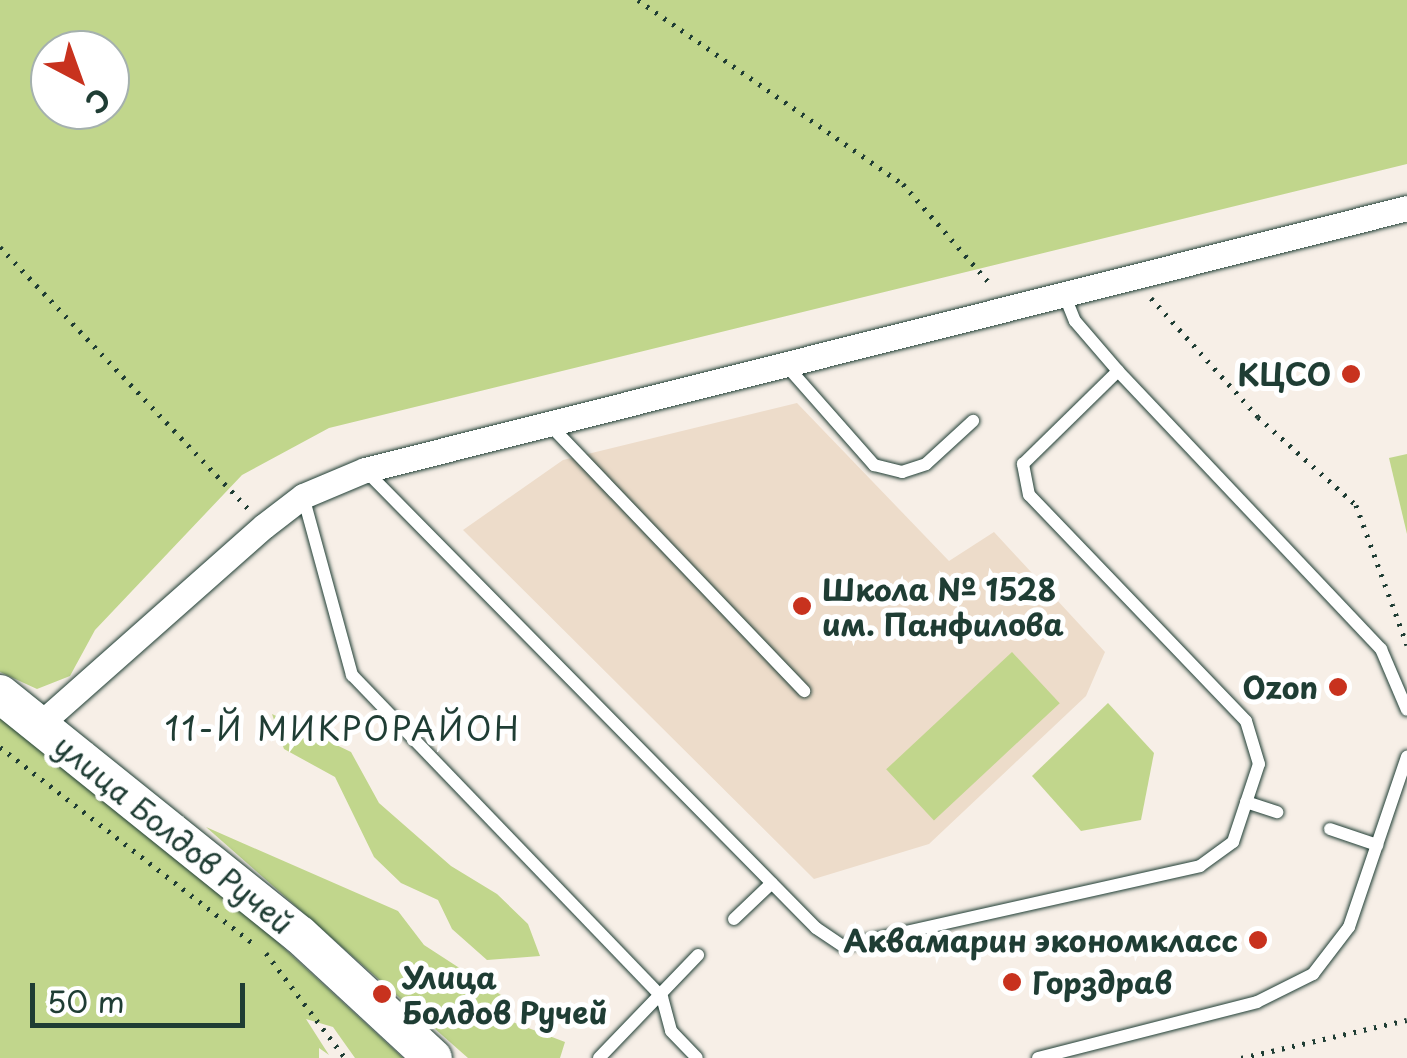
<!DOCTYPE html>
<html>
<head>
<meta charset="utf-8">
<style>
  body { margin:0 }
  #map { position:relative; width:1407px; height:1058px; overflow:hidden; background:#f7efe7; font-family:"Playpen Sans",sans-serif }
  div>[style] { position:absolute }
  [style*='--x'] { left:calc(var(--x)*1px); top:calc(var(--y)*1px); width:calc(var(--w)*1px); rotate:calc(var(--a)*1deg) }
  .built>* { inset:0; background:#eddcca }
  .green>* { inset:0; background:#c1d68c; transform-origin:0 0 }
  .path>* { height:5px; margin-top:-2.5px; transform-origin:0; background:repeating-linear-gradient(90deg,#1f3d34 0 2.5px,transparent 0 10.5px) }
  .roads { filter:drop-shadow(0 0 2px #1f3d34) drop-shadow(0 0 2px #1f3d34) }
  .lane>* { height:12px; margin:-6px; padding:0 6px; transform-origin:6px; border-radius:6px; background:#fff }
  .street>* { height:25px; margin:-12.5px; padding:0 12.5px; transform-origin:12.5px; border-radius:12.5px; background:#fff }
  .secondary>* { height:38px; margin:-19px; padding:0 19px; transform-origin:19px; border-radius:19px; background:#fff }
  .dots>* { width:28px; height:28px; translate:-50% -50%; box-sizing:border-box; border:5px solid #fff; border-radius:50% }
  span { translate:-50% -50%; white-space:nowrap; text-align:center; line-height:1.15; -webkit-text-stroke:10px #fff; paint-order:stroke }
  .poi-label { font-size:30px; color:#1f3d34; font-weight:700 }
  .right { translate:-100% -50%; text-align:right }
  .left { translate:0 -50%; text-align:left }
  .street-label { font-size:30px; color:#1f3d34 }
  .neighbourhood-label { font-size:32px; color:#1f3d34; letter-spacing:2.5px }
  .north { position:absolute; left:30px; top:30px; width:100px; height:100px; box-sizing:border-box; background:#fff; border:2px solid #a5b1ae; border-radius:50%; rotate:139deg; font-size:28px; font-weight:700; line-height:40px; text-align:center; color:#1f3d34 }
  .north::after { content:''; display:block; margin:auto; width:35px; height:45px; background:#c8321e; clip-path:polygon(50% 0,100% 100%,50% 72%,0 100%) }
  .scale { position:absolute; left:30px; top:983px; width:215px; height:45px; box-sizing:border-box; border:5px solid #1f3d34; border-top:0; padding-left:12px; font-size:30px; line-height:35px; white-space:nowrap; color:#1f3d34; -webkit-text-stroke:8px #fff; paint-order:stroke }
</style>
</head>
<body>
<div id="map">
  <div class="built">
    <i style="clip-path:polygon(797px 403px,949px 561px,994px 532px,1105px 652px,1086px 696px,929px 844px,814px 879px,463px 530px,563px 460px)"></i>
  </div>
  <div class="green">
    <i style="clip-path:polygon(evenodd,0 0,1407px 0,1407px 164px,329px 428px,242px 475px,95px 630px,70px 676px,37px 689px,0 672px,0 0,50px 50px,110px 50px,110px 110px,50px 110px,50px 50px)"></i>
    <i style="clip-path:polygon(1407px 454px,1407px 534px,1389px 458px)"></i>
    <i style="left:1012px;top:652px;width:70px;height:172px;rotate:47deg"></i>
    <i style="clip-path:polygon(1108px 703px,1154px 753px,1141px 820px,1081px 831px,1032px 776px)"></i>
    <i style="clip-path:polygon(272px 714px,351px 752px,379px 803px,451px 866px,497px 894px,528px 924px,540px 956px,487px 960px,452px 929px,438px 900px,401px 883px,374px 857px,335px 777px,284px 749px)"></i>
    <i style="clip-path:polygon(0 717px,272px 937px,403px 1058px,355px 1058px,333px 1027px,306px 1019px,329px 1055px,319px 1048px,319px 1058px,0 1058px)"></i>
    <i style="clip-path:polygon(206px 827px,398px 911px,424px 945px,501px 995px,502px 1018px,565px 1042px,560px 1058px,468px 1058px)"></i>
  </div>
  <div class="path">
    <i style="--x:638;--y:0;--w:323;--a:34.8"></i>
    <i style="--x:903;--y:184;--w:135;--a:48.9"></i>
    <i style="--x:0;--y:247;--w:361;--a:46.5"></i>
    <i style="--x:1151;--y:298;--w:160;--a:48"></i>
    <i style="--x:1258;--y:417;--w:132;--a:41.9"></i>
    <i style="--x:1356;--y:505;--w:149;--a:70"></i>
    <i style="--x:0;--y:747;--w:325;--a:37.8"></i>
    <i style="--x:266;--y:953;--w:131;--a:53"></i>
    <i style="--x:1241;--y:1058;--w:170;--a:-12.9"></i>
  </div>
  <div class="roads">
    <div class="lane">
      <i style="--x:1064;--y:294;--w:29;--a:68"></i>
      <i style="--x:1075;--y:321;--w:66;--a:49.3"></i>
      <i style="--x:1118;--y:371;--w:383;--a:46.6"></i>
      <i style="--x:1381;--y:649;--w:66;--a:66.9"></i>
      <i style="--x:785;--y:364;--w:135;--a:48.6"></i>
      <i style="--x:874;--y:465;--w:29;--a:14"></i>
      <i style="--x:902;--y:472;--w:25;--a:-18"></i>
      <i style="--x:926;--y:464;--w:64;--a:-42.5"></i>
      <i style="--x:548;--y:423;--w:371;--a:46.3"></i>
      <i style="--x:365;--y:470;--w:643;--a:45.44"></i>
      <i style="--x:816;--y:928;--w:32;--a:34"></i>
      <i style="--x:843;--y:946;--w:366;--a:-12.6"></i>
      <i style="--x:1200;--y:866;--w:41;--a:-36"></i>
      <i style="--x:1233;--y:842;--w:82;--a:-71.6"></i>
      <i style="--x:1259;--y:764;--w:45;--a:-106.8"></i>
      <i style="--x:1246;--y:721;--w:313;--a:-133.8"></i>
      <i style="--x:1029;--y:495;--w:32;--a:-101"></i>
      <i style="--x:1023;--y:464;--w:133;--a:-44.4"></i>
      <i style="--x:303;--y:496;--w:186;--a:74.7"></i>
      <i style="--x:352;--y:675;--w:447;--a:46.1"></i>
      <i style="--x:662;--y:997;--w:35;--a:75"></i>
      <i style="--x:671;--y:1031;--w:37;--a:46"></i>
      <i style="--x:1246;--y:802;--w:33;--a:18"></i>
      <i style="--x:1330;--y:829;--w:50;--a:18.8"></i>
      <i style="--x:734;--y:919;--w:52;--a:-43.5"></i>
      <i style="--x:599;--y:1058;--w:143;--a:-46.1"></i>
      <i style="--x:1038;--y:1058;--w:226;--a:-14.3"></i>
      <i style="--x:1257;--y:1002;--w:63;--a:-26.6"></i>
      <i style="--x:1313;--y:974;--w:59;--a:-52.5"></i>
      <i style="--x:1349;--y:927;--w:180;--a:-71.2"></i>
    </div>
    <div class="street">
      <i style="--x:39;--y:725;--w:300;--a:-41.5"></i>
      <i style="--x:264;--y:526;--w:49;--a:-37.6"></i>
      <i style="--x:303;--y:496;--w:67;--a:-22.8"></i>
      <i style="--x:365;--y:470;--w:1074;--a:-14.11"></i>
    </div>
    <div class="secondary">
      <i style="--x:0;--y:694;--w:385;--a:38.8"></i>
      <i style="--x:300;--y:935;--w:181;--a:42.8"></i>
    </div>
  </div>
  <div class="dots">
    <i style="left:1351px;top:374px;background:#c8321e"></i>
    <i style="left:802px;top:606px;background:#c8321e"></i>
    <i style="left:1338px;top:687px;background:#c8321e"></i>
    <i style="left:1258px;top:940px;background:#c8321e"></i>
    <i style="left:1012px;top:982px;background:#c8321e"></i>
    <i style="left:382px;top:994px;background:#c8321e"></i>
  </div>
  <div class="poi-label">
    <span class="right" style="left:1331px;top:374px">КЦСО</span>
    <span class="left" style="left:822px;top:606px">Школа № 1528<br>им. Панфилова</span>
    <span class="right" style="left:1318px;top:687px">Ozon</span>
    <span class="right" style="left:1238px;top:940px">Аквамарин экономкласс</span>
    <span class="left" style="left:402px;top:994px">Улица<br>Болдов Ручей</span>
    <span class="left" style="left:1032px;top:982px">Горздрав</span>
  </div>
  <div class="street-label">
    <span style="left:174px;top:834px;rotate:39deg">улица Болдов Ручей</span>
  </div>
  <div class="neighbourhood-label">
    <span style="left:343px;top:728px">11-Й МИКРОРАЙОН</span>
  </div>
  <div class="north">С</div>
  <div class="scale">50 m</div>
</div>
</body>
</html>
